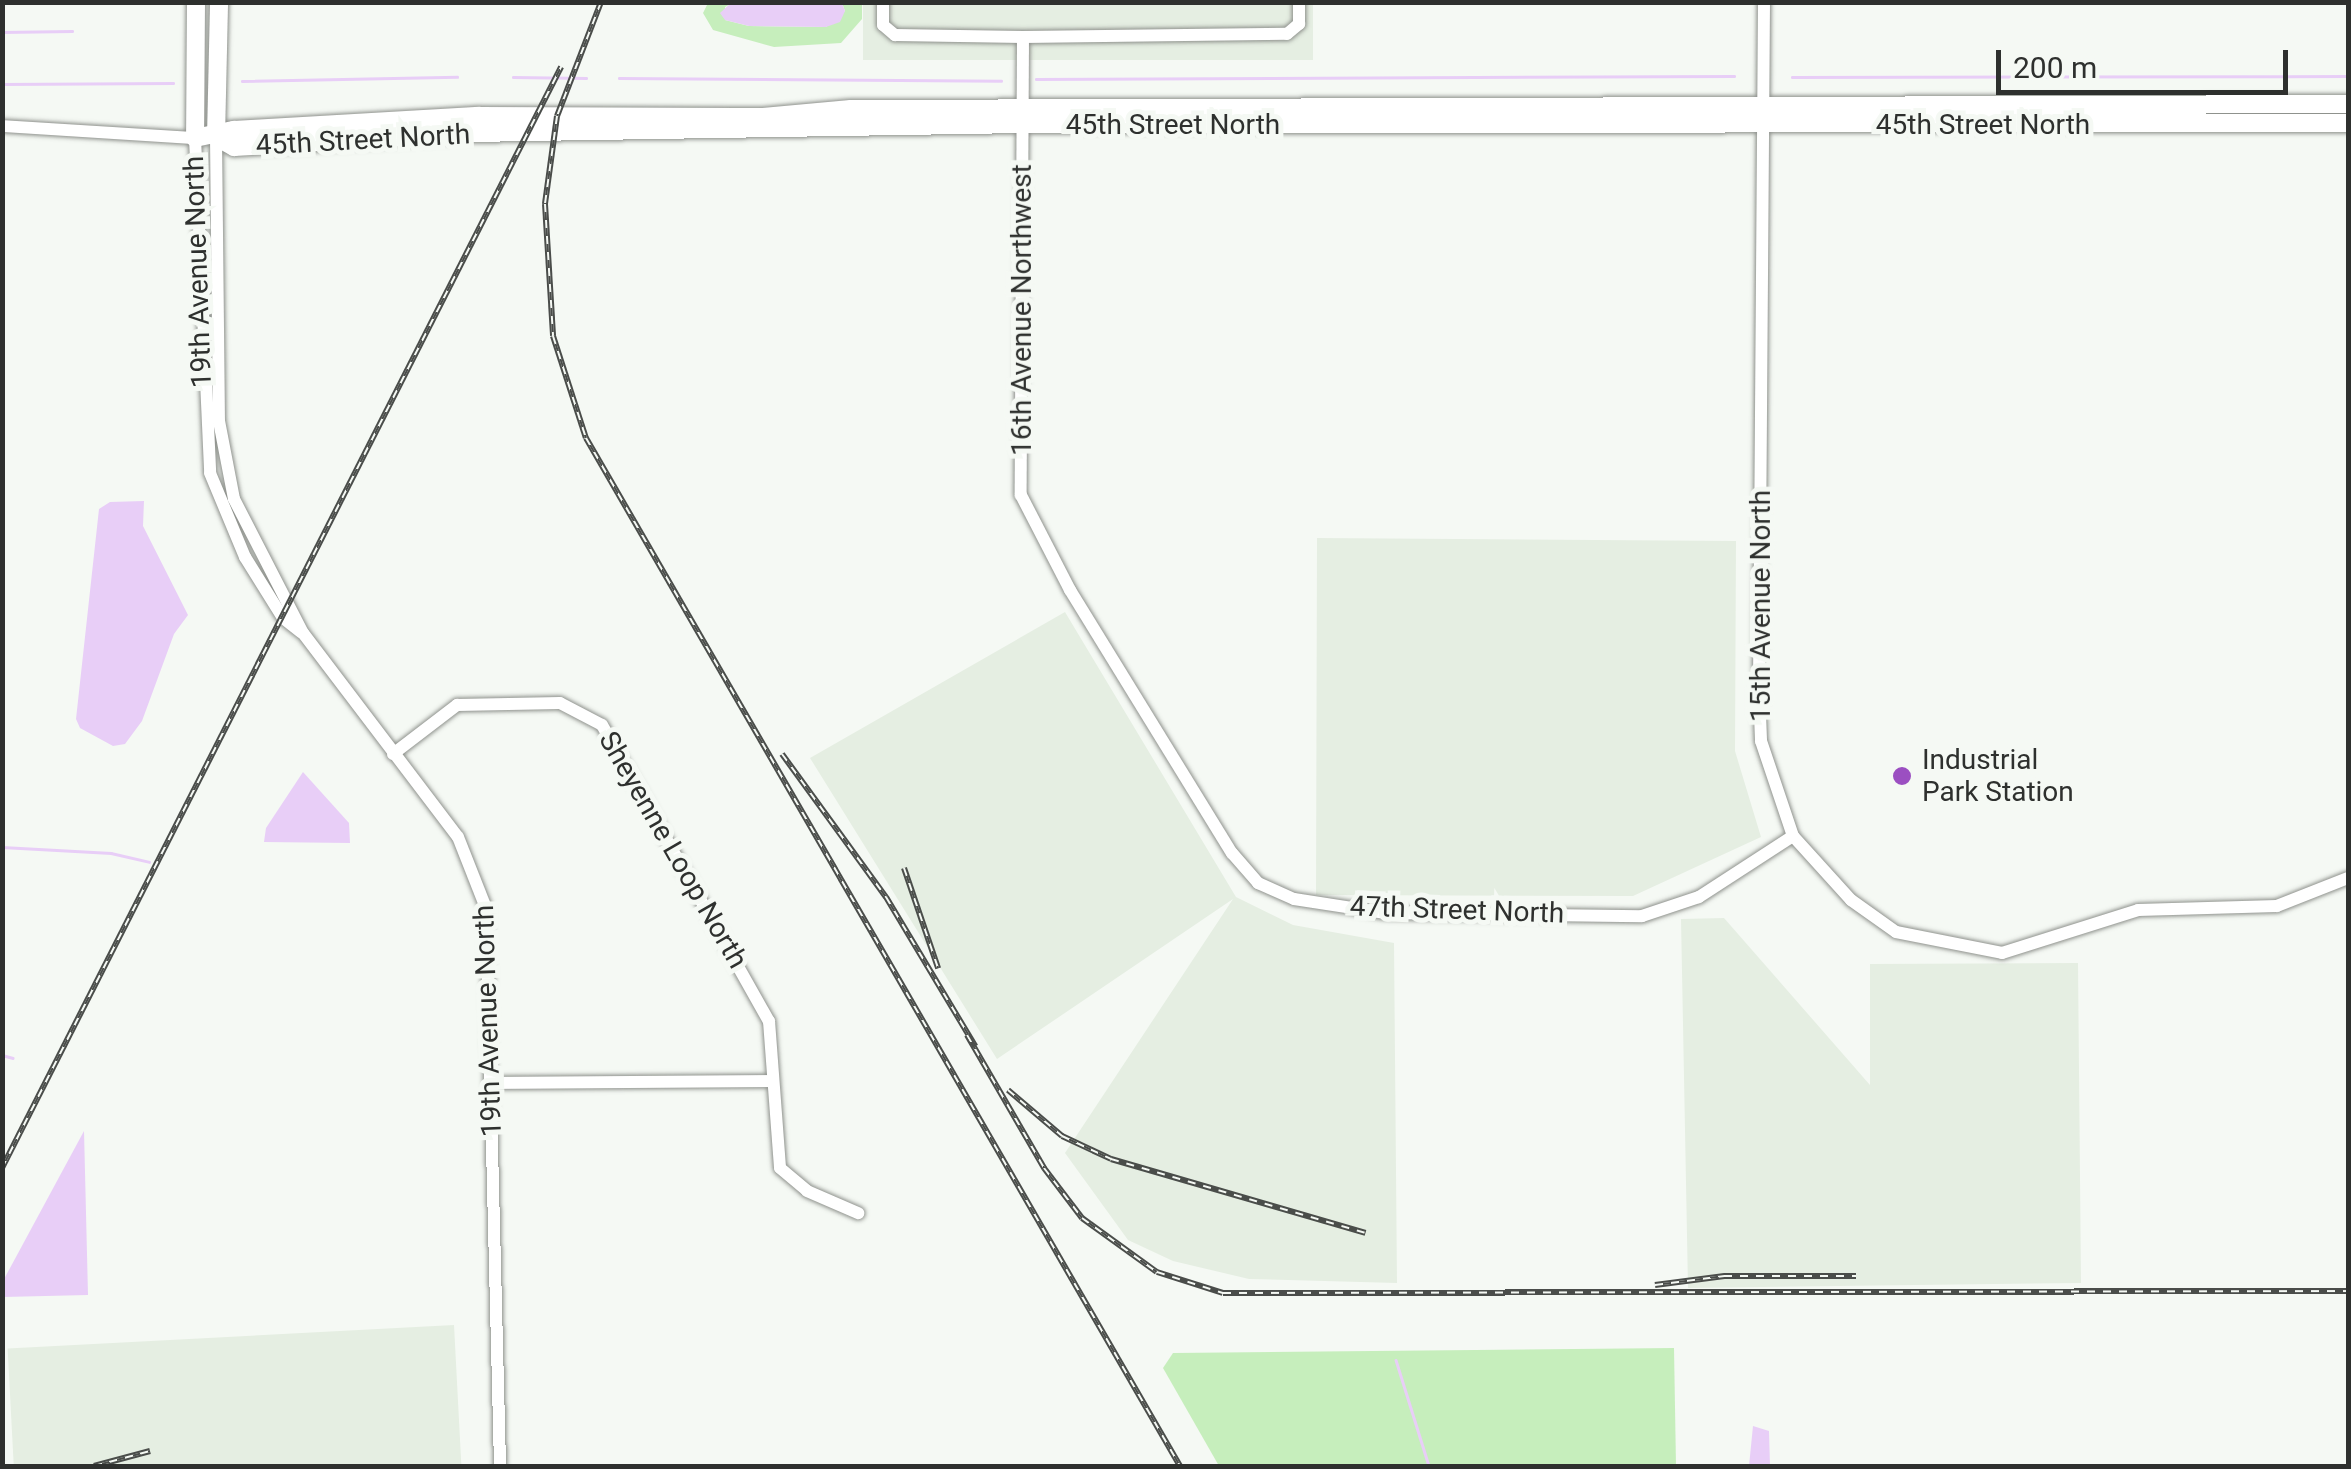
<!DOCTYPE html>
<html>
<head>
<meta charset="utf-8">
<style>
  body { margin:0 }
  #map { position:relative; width:2351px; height:1469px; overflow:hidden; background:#f5f9f4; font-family:Roboto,sans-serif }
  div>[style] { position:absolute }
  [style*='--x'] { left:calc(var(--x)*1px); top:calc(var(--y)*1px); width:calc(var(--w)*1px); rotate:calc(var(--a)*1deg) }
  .built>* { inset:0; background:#e5eee2; transform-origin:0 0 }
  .green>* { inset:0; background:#c6eebc }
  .water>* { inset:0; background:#e8cef7 }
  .stream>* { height:2.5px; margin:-1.25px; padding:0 1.25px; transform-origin:1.25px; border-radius:1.25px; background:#e8cef7 }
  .roads { filter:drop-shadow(0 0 2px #8f928d) drop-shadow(0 0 2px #8f928d) }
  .minor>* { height:12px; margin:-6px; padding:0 6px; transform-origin:6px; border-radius:6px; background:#fff }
  .major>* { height:18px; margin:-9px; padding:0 9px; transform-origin:9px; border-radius:9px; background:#fff }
  .rail>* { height:6px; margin-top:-3px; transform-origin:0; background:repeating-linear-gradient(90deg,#f5f9f4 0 8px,#4a4d4a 0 16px); box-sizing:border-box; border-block:2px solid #4a4d4a }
  .dots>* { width:28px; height:28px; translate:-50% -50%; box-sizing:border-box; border:5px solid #f5f9f4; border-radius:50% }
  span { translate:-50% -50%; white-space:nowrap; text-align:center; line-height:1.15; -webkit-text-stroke:10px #f5f9f4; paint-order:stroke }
  .street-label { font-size:28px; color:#2e302e }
  .poi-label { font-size:28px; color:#2e302e }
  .left { translate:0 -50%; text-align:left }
  .frame { position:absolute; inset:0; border:5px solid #2e302e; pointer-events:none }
  .scale { position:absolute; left:1996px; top:50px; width:292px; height:45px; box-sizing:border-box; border:5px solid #2e302e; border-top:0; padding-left:12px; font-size:30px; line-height:35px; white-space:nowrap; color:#2e302e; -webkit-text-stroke:8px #f5f9f4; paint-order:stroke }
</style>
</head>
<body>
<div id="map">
  <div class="built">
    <i style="left:863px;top:3px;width:450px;height:57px"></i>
    <i style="clip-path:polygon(1317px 538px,1736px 541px,1735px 751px,1761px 837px,1633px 896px,1316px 895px)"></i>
    <i style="clip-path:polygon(1065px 612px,1236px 897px,1293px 925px,1394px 943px,1397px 1283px,1249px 1279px,1173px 1261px,1128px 1240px,1065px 1153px,1233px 899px,997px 1059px,810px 758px)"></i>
    <i style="clip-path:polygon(1724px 918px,1870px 1085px,1870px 964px,2078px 963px,2081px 1283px,1688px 1288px,1681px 919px)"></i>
    <i style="left:454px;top:1325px;width:141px;height:447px;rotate:87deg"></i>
  </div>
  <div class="green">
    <i style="clip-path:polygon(708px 3px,732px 3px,725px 7px,725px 20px,749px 26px,826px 27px,845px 11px,842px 3px,862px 3px,862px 19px,841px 43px,774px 47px,713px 30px,703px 13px)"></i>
    <i style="clip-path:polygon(1674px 1348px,1676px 1466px,1219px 1466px,1163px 1368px,1173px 1353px)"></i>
  </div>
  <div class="water">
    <i style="clip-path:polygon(732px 2px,842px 3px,845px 11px,840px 22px,826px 27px,749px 26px,725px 20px,720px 13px)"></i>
    <i style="clip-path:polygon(144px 501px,143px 526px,188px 615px,174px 634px,142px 721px,125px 744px,113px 746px,80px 728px,76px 719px,99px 509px,110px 502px)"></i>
    <i style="clip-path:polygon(303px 772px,349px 823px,350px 843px,264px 842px,266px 828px)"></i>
    <i style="clip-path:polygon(84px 1131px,88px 1295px,3px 1297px,3px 1281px)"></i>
    <i style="clip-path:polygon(1753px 1426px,1769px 1431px,1770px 1466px,1749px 1466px)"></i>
  </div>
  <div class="stream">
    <i style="--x:2;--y:32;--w:70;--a:-0.8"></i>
    <i style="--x:513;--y:77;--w:73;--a:0.8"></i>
    <i style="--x:1792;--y:77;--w:556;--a:-0.1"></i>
    <i style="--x:619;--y:78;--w:382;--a:0.4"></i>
    <i style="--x:1036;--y:79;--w:698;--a:-0.25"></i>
    <i style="--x:242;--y:81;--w:215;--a:-1.1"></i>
    <i style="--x:2;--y:84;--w:171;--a:-0.3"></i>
    <i style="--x:2;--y:847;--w:109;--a:3.2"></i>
    <i style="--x:111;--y:853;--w:39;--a:13"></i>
    <i style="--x:2;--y:1055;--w:11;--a:15"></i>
    <i style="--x:1396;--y:1360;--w:111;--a:72.7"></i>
  </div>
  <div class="roads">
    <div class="minor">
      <i style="--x:883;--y:2;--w:23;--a:90"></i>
      <i style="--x:883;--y:25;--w:16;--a:40"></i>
      <i style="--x:895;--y:35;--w:128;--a:0.9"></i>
      <i style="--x:1023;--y:37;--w:264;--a:-0.7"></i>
      <i style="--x:1287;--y:34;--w:16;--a:-40"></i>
      <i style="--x:1299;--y:24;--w:22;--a:-90"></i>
      <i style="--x:1764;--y:2;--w:686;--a:90.42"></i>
      <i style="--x:1759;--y:688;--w:53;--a:87.8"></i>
      <i style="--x:1761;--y:741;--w:100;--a:71.4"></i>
      <i style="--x:1793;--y:836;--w:86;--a:47.8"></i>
      <i style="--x:1851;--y:900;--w:55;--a:35.4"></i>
      <i style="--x:1896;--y:932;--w:108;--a:11.2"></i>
      <i style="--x:2002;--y:953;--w:143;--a:-17.5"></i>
      <i style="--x:2138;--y:910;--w:139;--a:-1.6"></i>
      <i style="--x:2277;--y:906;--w:76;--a:-21.5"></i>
      <i style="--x:1023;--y:37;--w:458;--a:90.3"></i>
      <i style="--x:1021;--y:495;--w:107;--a:62.7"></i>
      <i style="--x:1070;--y:590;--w:309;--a:58.4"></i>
      <i style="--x:1232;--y:853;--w:40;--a:49"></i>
      <i style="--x:1258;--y:883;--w:39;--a:24"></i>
      <i style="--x:1294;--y:899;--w:91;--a:8.8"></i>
      <i style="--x:1384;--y:913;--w:258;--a:0.7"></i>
      <i style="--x:1642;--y:916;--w:60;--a:-18.4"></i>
      <i style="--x:1699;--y:897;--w:112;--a:-33"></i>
      <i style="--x:2;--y:126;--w:193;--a:3.6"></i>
      <i style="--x:195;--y:138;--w:335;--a:87.4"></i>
      <i style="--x:210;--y:473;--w:91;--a:67.4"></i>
      <i style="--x:245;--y:557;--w:72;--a:58.1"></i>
      <i style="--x:283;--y:618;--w:23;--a:38"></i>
      <i style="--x:216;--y:137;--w:284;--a:89.4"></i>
      <i style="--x:219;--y:421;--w:79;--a:79.1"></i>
      <i style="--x:234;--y:499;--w:151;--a:62.8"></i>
      <i style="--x:303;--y:633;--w:256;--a:52.8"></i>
      <i style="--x:458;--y:837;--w:76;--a:68.5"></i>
      <i style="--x:486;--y:908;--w:558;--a:88.56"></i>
      <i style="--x:393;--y:754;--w:81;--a:-37.4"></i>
      <i style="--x:457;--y:705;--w:103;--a:-1.1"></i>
      <i style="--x:560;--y:703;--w:47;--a:27.6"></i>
      <i style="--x:602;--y:725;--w:340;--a:60.6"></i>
      <i style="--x:769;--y:1021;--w:147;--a:85.7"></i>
      <i style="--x:780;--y:1168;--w:35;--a:40"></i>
      <i style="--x:807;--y:1191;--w:56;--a:23.3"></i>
      <i style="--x:491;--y:1083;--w:278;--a:-0.4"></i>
    </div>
    <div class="major">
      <i style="--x:196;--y:2;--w:136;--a:90.4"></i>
      <i style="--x:195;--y:138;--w:40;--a:-12"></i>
      <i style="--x:234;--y:130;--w:246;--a:-3.3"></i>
      <i style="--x:480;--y:116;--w:283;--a:0.2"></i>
      <i style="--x:763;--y:117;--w:88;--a:-5.2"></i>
      <i style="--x:851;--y:109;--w:1497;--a:-0.19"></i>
      <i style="--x:216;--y:137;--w:21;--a:29"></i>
      <i style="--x:234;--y:147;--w:235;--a:-3.4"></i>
      <i style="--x:469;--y:133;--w:554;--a:-0.93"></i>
      <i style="--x:1023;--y:124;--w:1325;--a:-0.04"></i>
      <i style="--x:216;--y:137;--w:135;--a:-88.7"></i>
    </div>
  </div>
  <div class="rail">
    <i style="--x:601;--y:2;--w:122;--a:111.1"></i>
    <i style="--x:557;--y:116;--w:89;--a:97.8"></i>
    <i style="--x:545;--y:204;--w:132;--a:86.5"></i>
    <i style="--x:553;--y:336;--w:107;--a:72.1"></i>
    <i style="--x:586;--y:438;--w:1187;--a:59.98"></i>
    <i style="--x:782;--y:754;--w:177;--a:54"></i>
    <i style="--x:886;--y:897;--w:174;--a:59.1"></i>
    <i style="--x:904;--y:868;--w:106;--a:71.2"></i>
    <i style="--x:967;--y:1035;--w:154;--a:59.9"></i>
    <i style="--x:1044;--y:1168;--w:63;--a:52.8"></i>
    <i style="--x:1082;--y:1218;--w:92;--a:35.8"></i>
    <i style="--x:1157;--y:1272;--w:69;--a:17.7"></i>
    <i style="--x:1223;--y:1293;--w:1125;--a:-0.1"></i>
    <i style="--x:1008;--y:1090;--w:71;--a:40.4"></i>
    <i style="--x:1062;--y:1136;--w:54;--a:25.1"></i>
    <i style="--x:1111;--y:1159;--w:265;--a:16.2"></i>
    <i style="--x:2;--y:1168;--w:1235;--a:-63.08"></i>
    <i style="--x:1655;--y:1285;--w:70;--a:-7.4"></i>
    <i style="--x:1724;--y:1276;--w:132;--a:0"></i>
    <i style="--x:94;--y:1466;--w:58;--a:-15"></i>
  </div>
  <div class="dots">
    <i style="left:1902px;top:776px;background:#9b4fc1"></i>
  </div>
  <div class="street-label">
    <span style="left:1173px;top:125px">45th Street North</span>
    <span style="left:1983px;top:125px">45th Street North</span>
    <span style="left:363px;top:140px;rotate:-3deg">45th Street North</span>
    <span style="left:198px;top:272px;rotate:-92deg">19th Avenue North</span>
    <span style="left:1022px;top:310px;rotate:-90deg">16th Avenue Northwest</span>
    <span style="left:1761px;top:606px;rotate:-90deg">15th Avenue North</span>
    <span style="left:673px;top:850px;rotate:60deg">Sheyenne Loop North</span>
    <span style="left:1457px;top:910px;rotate:2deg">47th Street North</span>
    <span style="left:488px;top:1021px;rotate:-92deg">19th Avenue North</span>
  </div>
  <div class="poi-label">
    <span class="left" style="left:1922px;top:776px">Industrial<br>Park Station</span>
  </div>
  <div class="frame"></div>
  <div class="scale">200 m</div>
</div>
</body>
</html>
